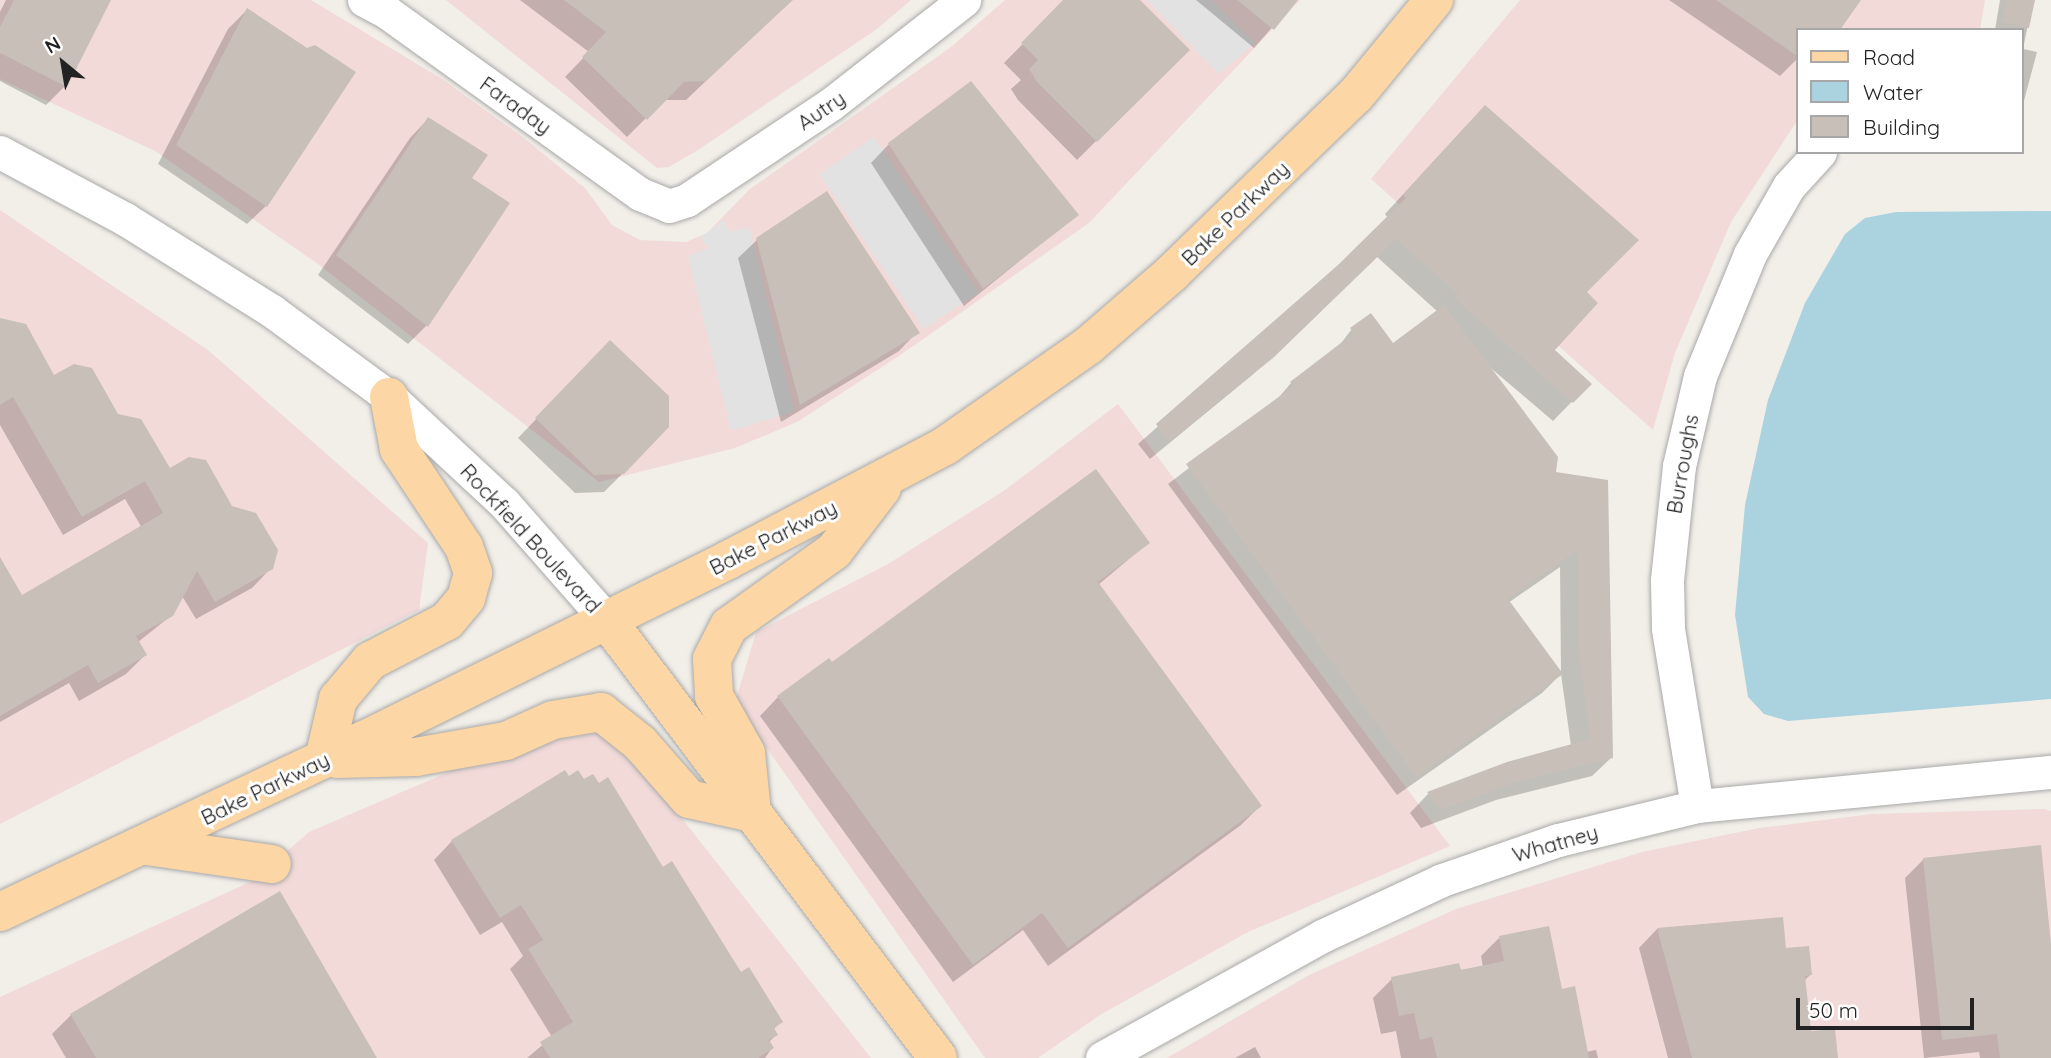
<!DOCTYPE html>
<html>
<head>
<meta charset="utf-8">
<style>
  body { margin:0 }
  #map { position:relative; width:2051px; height:1058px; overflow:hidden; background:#f2efe9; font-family:Quicksand,sans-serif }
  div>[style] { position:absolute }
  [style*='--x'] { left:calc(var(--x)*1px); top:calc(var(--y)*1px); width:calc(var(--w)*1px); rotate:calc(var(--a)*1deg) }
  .commercial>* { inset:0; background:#f2dad9 }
  .parking>* { inset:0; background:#e2e2e2; transform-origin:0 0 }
  .water>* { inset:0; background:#aad3df }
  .shadow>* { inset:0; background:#0003 }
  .building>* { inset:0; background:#c7bfb8 }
  .roads { filter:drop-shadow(0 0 2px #a9a9a9) drop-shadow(0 0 2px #a9a9a9) }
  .minor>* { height:33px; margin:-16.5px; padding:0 16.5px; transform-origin:16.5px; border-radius:16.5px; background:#fff }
  .major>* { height:38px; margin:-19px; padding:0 19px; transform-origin:19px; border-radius:19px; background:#fcd6a4 }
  span { translate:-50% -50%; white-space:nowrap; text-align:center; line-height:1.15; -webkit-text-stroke:6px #fff; paint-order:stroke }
  .street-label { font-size:21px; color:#222 }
  .legend { position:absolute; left:1796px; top:28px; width:228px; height:126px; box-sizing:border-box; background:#fff; border:2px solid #a7a7a7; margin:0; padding:9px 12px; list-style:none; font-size:21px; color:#222 }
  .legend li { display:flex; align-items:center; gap:14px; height:35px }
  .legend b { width:35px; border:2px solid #a7a7a7 }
  .north { position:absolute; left:28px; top:28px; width:70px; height:70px; -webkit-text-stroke:5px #fff; paint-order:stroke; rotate:330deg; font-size:19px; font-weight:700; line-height:28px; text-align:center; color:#222 }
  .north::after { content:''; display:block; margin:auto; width:24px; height:32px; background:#222; clip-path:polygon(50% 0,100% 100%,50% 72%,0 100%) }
  .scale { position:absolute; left:1796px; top:998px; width:178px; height:32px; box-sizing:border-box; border:4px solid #222; border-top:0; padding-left:9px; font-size:21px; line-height:24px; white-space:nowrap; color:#222; -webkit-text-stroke:5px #fff; paint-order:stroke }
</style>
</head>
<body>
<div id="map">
  <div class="commercial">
    <i style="clip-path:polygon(0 0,311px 0,442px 79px,524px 138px,585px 188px,612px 225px,640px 240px,686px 242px,707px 233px,750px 189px,951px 47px,1005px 0,1300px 0,1089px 223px,899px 356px,797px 422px,735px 448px,599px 482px,318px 264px,155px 151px,0 79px)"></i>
    <i style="clip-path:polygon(446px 0,911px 0,877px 29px,698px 150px,669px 167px,657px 168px)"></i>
    <i style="clip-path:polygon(1520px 0,1985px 0,1980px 30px,1797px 30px,1797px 121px,1731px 222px,1675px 353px,1653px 430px,1371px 179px)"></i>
    <i style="clip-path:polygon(0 210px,208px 350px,428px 543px,419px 610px,0 824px)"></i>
    <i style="clip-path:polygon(1118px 404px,1450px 846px,1248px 932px,1100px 1015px,1038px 1058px,985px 1058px,735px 703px,756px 632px,888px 564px,1005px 490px)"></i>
    <i style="clip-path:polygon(613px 731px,871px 1058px,0 1058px,0 997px,254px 880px,309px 832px,453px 770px,491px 764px,552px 740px)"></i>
    <i style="clip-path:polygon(2044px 809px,2051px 811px,2051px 1058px,1167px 1058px,1309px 975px,1456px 909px,1642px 852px,1759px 828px,1871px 814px)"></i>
  </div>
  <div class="parking">
    <i style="clip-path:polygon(1147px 0,1212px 0,1255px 43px,1219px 74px)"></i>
    <i style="left:874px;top:137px;width:187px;height:66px;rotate:56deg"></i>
    <i style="clip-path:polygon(724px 220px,730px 232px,749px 227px,794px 411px,731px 431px,688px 256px,709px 248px,700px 238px)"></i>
  </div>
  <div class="water">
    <i style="clip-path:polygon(2051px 211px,2051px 699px,1788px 721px,1764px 714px,1748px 697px,1735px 615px,1745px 505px,1768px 400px,1805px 303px,1845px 234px,1865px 218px,1896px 212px)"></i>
  </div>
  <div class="shadow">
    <i style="clip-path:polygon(6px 0,109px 0,65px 86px,46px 105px,0 81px,0 12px)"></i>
    <i style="clip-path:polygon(520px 0,791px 0,686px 100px,664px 100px,627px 137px,565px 77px,589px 52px)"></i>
    <i style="clip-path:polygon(1066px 0,1138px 0,1187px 50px,1077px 160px,1018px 100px,1011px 89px,1021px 80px,1004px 63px)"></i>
    <i style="clip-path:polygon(1196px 0,1296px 0,1254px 48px)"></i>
    <i style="clip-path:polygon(1669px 0,1859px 0,1797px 30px,1797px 59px,1780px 76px)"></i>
    <i style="clip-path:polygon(2000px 0,2033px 0,2023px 49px,2037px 52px,2021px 112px,2021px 30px,1995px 30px)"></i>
    <i style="clip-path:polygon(247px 10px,266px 206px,247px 224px,158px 164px,228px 29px)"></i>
    <i style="clip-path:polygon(428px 119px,469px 178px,426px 326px,408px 344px,318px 275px,410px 138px)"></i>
    <i style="clip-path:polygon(evenodd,1466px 126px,1584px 292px,1552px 351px,1589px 384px,1553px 421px,1486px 364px,1554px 474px,1606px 481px,1612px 757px,1592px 776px,1496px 800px,1421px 828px,1410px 813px,1428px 794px,1571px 746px,1561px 674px,1542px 693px,1397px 795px,1168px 484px,1274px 403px,1291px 383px,1335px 351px,1352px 329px,1392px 345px,1438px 312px,1376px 256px,1251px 376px,1150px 459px,1138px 444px,1340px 266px,1388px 218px,1385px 214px,1466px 126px,1560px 567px,1561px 674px,1508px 603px,1560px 567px)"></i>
    <i style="clip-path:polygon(889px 144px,1076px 215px,964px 306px,871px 163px)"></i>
    <i style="clip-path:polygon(758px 239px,917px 332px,899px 351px,781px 422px,738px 258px)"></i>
    <i style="clip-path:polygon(0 326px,54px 377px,117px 415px,169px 470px,231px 507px,271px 568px,252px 588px,196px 619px,182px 596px,172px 615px,138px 642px,145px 655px,126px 674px,79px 701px,69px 683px,0 722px,0 560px,22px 598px,142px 528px,125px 499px,63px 535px,0 425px)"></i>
    <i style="clip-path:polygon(592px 361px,623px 473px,604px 492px,575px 493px,518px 438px)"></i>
    <i style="clip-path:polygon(1148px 543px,1098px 585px,1260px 806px,1241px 825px,1048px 966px,1023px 930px,953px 982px,760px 716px,778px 697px,832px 665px)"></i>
    <i style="clip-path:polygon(452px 841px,662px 869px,740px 975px,781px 1021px,773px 1030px,776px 1035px,769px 1042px,772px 1048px,765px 1058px,527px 1058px,552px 1037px,510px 969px,523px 956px,502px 922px,480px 935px,434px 860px)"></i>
    <i style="clip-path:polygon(1924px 859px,2051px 960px,2051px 1058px,1980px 1058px,1979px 1052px,1924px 1058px,1905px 878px)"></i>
    <i style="clip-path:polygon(1657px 929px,1784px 950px,1811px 974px,1804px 981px,1809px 1033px,1836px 1058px,1668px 1058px,1639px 948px)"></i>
    <i style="clip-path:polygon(1499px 938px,1560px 991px,1586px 1052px,1596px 1050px,1598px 1058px,1401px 1058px,1396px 1031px,1381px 1034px,1373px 998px,1392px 979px,1483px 967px,1481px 956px)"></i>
    <i style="clip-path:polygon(71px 1015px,375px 1058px,66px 1058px,52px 1034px)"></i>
    <i style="clip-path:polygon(1255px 1047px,1261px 1058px,1235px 1058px)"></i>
  </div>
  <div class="building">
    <i style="clip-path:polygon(14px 0,111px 0,67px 87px,0 53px,0 27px)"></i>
    <i style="clip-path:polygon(564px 0,793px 0,706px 81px,684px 82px,647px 120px,582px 57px,606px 32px)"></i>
    <i style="clip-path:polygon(1063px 0,1140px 0,1190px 50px,1097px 142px,1037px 82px,1029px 69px,1038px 60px,1021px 43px)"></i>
    <i style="clip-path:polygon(1237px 0,1298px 0,1274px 30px)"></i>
    <i style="clip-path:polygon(1716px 0,1861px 0,1840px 30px,1797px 30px,1797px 56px)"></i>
    <i style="clip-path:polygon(2007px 0,2035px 0,2029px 28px,2002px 22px)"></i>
    <i style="clip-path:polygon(247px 8px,307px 48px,315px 45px,356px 72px,267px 207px,176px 145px)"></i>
    <i style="clip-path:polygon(971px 81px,1079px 215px,983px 289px,888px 143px)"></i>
    <i style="clip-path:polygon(1485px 105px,1639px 240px,1587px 292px,1598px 303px,1555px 350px,1592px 384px,1573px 403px,1454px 298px,1459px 295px,1396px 239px,1273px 358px,1169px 442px,1156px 424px,1338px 265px,1406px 198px,1403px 195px)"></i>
    <i style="clip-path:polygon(428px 117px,488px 155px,472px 178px,510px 203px,428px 327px,336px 255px)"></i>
    <i style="clip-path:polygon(827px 191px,920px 333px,800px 405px,756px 238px)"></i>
    <i style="clip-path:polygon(1444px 305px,1558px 457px,1556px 472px,1608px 480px,1613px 758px,1517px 782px,1441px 810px,1427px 792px,1507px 762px,1590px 739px,1579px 652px,1578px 550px,1508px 599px,1563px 674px,1416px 777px,1186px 464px,1294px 386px,1290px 382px,1354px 333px,1350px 328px,1371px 313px,1393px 343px)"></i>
    <i style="clip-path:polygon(0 318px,26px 324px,54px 375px,74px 364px,92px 368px,118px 414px,141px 419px,170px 468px,189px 457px,206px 460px,232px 506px,256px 513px,278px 550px,273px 569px,215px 602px,197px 571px,173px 616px,136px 636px,147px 655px,98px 683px,88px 665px,0 716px,0 557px,22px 595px,163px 513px,145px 481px,82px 517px,13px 397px,0 405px)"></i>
    <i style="clip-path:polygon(610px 340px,669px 396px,669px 427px,624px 474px,594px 475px,535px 418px)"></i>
    <i style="clip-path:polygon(1096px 469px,1150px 543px,1098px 582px,1262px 806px,1068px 948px,1042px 913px,973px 965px,777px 696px,829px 658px,832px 662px)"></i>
    <i style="clip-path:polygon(565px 770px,569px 776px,578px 770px,584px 779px,593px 774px,599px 783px,608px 777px,663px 867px,672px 861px,741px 972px,749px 967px,783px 1022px,774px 1028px,778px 1035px,769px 1040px,774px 1048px,758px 1058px,550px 1058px,540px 1042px,573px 1022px,528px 949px,543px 940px,521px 905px,500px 918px,451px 840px)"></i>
    <i style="clip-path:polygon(2041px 845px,2051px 944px,2051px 1058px,2000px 1058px,1997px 1034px,1942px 1040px,1923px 858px)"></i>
    <i style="clip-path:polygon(280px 891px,377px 1058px,96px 1058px,70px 1014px)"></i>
    <i style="clip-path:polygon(1783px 917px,1786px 948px,1809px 946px,1812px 975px,1805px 976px,1811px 1031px,1835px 1029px,1838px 1058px,1692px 1058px,1657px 928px)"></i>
    <i style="clip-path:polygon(1549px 926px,1562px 989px,1575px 986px,1589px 1058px,1437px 1058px,1432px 1037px,1420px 1040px,1414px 1013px,1399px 1016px,1391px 977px,1459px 963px,1461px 970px,1504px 961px,1499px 936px)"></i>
  </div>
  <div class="roads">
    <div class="minor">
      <i style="--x:364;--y:0;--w:27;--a:28"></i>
      <i style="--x:388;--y:13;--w:310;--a:35.7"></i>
      <i style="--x:640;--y:194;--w:31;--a:22"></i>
      <i style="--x:669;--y:206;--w:19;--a:-18"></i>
      <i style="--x:687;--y:200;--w:173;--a:-33.7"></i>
      <i style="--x:831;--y:104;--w:169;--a:-38"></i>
      <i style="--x:0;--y:152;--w:142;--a:28.2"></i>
      <i style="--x:125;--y:219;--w:173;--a:32"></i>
      <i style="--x:272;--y:311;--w:150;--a:36.3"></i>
      <i style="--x:393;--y:400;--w:151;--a:42.9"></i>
      <i style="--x:504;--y:503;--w:154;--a:48.7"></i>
      <i style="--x:1697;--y:806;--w:180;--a:-99.3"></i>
      <i style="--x:1668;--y:628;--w:48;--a:-91.2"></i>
      <i style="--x:1667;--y:580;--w:115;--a:-84"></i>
      <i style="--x:1679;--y:466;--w:92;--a:-76.9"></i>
      <i style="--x:1700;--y:376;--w:132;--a:-67.7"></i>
      <i style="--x:1750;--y:254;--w:78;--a:-60.2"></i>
      <i style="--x:1789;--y:186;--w:46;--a:-47.6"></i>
      <i style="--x:1102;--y:1058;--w:252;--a:-29"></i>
      <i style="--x:1322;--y:936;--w:132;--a:-25"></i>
      <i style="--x:1442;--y:880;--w:123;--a:-19"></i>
      <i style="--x:1558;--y:840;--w:143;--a:-13.7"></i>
      <i style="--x:1697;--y:806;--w:356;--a:-5.5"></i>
    </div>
    <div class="major">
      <i style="--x:606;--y:619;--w:550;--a:52.9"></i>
      <i style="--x:324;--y:759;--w:62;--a:-76.9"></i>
      <i style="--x:338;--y:699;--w:50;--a:-49.9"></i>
      <i style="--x:370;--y:661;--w:87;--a:-27.5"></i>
      <i style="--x:447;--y:621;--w:30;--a:-50"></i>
      <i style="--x:466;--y:598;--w:26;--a:-74"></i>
      <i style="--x:473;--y:573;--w:28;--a:-109"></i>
      <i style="--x:464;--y:547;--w:118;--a:-123.6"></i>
      <i style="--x:399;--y:449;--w:53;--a:-100.9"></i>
      <i style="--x:337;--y:759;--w:79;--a:-1.5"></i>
      <i style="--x:416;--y:757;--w:91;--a:-10.1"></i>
      <i style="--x:506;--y:741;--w:51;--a:-24.1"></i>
      <i style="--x:553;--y:720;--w:49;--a:-9.5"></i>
      <i style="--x:601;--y:712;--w:50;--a:38.5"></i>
      <i style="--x:640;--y:743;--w:74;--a:48.8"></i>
      <i style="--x:689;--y:799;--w:65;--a:12.5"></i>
      <i style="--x:752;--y:813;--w:60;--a:-95.7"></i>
      <i style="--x:746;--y:753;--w:65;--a:-119.3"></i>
      <i style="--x:714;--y:696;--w:37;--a:-93"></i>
      <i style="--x:712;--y:659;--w:37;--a:-63"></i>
      <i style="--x:729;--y:626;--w:129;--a:-35.5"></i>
      <i style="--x:834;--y:551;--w:79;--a:-52.7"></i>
      <i style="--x:147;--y:846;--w:126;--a:8.2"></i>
      <i style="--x:0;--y:912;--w:403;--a:-25.3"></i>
      <i style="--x:364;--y:740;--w:406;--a:-26.3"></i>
      <i style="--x:728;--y:560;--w:245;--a:-27.7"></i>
      <i style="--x:945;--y:446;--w:176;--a:-35"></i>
      <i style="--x:1089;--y:345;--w:110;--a:-40.9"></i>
      <i style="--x:1172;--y:273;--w:256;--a:-44.1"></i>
      <i style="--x:1356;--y:95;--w:123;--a:-50.6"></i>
    </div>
  </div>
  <div class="street-label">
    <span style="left:516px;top:105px;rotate:36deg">Faraday</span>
    <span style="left:821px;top:110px;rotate:-34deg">Autry</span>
    <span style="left:1235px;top:213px;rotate:-44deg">Bake Parkway</span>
    <span style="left:1682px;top:464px;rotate:-80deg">Burroughs</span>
    <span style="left:773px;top:537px;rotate:-27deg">Bake Parkway</span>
    <span style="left:531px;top:538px;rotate:47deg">Rockfield Boulevard</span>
    <span style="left:265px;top:788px;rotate:-26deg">Bake Parkway</span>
    <span style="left:1555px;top:843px;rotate:-16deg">Whatney</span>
  </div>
  <ul class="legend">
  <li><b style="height:9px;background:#fcd6a4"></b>Road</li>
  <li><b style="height:19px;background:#aad3df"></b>Water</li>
  <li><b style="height:19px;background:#c7bfb8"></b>Building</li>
  </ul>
  <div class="north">N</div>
  <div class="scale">50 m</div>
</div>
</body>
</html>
